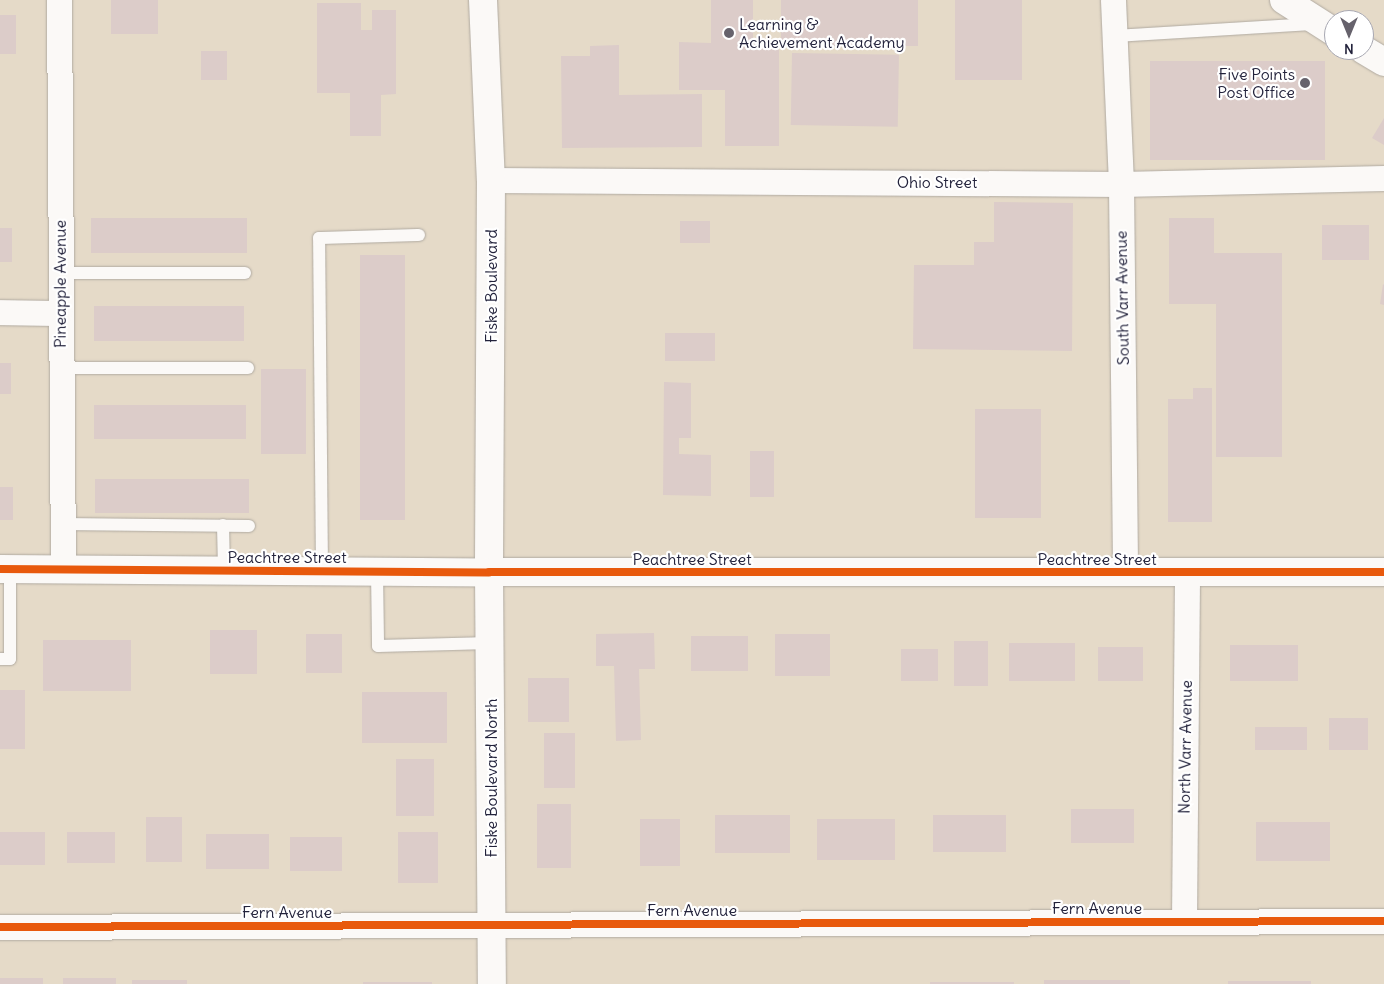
<!DOCTYPE html>
<html>
<head>
<meta charset="utf-8">
<style>
  body { margin:0 }
  #map { position:relative; width:1384px; height:984px; overflow:hidden; background:#e5dac8; font-family:Delius,sans-serif }
  div>[style] { position:absolute }
  [style*='--x'] { left:calc(var(--x)*1px); top:calc(var(--y)*1px); width:calc(var(--w)*1px); rotate:calc(var(--a)*1deg) }
  .building>* { inset:0; background:#dcccc9; transform-origin:0 0 }
  .roads { filter:drop-shadow(0 0 1px #b0aaa1) drop-shadow(0 0 1px #b0aaa1) }
  .service>* { height:12px; margin:-6px; padding:0 6px; transform-origin:6px; border-radius:6px; background:#fbf9f7 }
  .minor>* { height:25px; margin:-12.5px; padding:0 12.5px; transform-origin:12.5px; border-radius:12.5px; background:#fbf9f7 }
  .tertiary>* { height:28px; margin:-14px; padding:0 14px; transform-origin:14px; border-radius:14px; background:#fbf9f7 }
  .cycleway>* { height:8px; margin:-4px; padding:0 4px; transform-origin:4px; border-radius:4px; background:#e8590c }
  .dots>* { width:14px; height:14px; translate:-50% -50%; box-sizing:border-box; border:2px solid #fff; border-radius:50% }
  span { translate:-50% -50%; white-space:nowrap; text-align:center; line-height:1.15; -webkit-text-stroke:4.5px #fff; paint-order:stroke }
  .poi-label { font-size:16px; color:#22223b }
  .left { translate:0 -50%; text-align:left }
  .right { translate:-100% -50%; text-align:right }
  .street-label { font-size:16px; color:#22223b }
  .north { position:absolute; left:1324px; top:10px; width:50px; height:50px; box-sizing:border-box; background:#fff; border:1px solid #a7a7b1; border-radius:50%; rotate:180deg; font-size:14px; font-weight:700; line-height:20px; text-align:center; color:#22223b }
  .north::after { content:''; display:block; margin:auto; width:18px; height:22px; background:#66626c; clip-path:polygon(50% 0,100% 100%,50% 72%,0 100%) }
</style>
</head>
<body>
<div id="map">
  <div class="building">
    <i style="left:111px;top:0;width:47px;height:34px"></i>
    <i style="clip-path:polygon(711px 0,753px 0,753px 41px,779px 41px,779px 146px,725px 146px,725px 90px,679px 90px,679px 42px,711px 43px)"></i>
    <i style="left:781px;top:0;width:137px;height:46px"></i>
    <i style="left:955px;top:0;width:67px;height:80px"></i>
    <i style="clip-path:polygon(317px 3px,361px 3px,361px 30px,372px 30px,372px 10px,396px 10px,396px 94px,381px 95px,381px 136px,350px 136px,350px 93px,317px 93px)"></i>
    <i style="left:0;top:15px;width:16px;height:39px"></i>
    <i style="clip-path:polygon(619px 45px,619px 95px,702px 94px,702px 147px,562px 148px,561px 56px,590px 56px,590px 46px)"></i>
    <i style="left:201px;top:51px;width:26px;height:29px"></i>
    <i style="left:792px;top:53px;width:107px;height:72px;rotate:1deg"></i>
    <i style="left:1150px;top:61px;width:175px;height:99px"></i>
    <i style="clip-path:polygon(1384px 118px,1384px 145px,1372px 138px)"></i>
    <i style="clip-path:polygon(994px 202px,1073px 203px,1072px 351px,913px 349px,914px 265px,974px 265px,974px 242px,994px 242px)"></i>
    <i style="left:91px;top:218px;width:156px;height:35px"></i>
    <i style="clip-path:polygon(1169px 218px,1214px 218px,1214px 253px,1282px 253px,1282px 457px,1216px 457px,1216px 304px,1169px 304px)"></i>
    <i style="left:680px;top:221px;width:30px;height:22px"></i>
    <i style="left:1322px;top:225px;width:47px;height:35px"></i>
    <i style="left:0;top:228px;width:12px;height:34px"></i>
    <i style="left:360px;top:255px;width:45px;height:265px"></i>
    <i style="clip-path:polygon(1383px 284px,1384px 285px,1384px 305px,1380px 304px)"></i>
    <i style="left:94px;top:306px;width:150px;height:35px"></i>
    <i style="left:665px;top:333px;width:50px;height:28px"></i>
    <i style="left:0;top:363px;width:11px;height:31px"></i>
    <i style="left:261px;top:369px;width:45px;height:85px"></i>
    <i style="clip-path:polygon(664px 382px,691px 383px,691px 438px,679px 438px,679px 454px,711px 455px,711px 496px,663px 495px)"></i>
    <i style="clip-path:polygon(1193px 388px,1212px 388px,1212px 522px,1168px 522px,1168px 399px,1193px 399px)"></i>
    <i style="left:94px;top:405px;width:152px;height:34px"></i>
    <i style="left:975px;top:409px;width:66px;height:109px"></i>
    <i style="left:750px;top:451px;width:24px;height:46px"></i>
    <i style="left:95px;top:479px;width:154px;height:34px"></i>
    <i style="left:0;top:487px;width:13px;height:33px"></i>
    <i style="left:210px;top:630px;width:47px;height:44px"></i>
    <i style="clip-path:polygon(654px 633px,655px 669px,639px 669px,641px 740px,616px 741px,614px 666px,596px 666px,596px 634px)"></i>
    <i style="left:306px;top:634px;width:36px;height:39px"></i>
    <i style="left:775px;top:634px;width:55px;height:42px"></i>
    <i style="left:691px;top:636px;width:57px;height:35px"></i>
    <i style="left:43px;top:640px;width:88px;height:51px"></i>
    <i style="left:954px;top:641px;width:34px;height:45px"></i>
    <i style="left:1009px;top:643px;width:66px;height:38px"></i>
    <i style="left:1230px;top:645px;width:68px;height:36px"></i>
    <i style="left:1098px;top:647px;width:45px;height:34px"></i>
    <i style="left:901px;top:649px;width:37px;height:32px"></i>
    <i style="left:528px;top:678px;width:41px;height:44px"></i>
    <i style="left:0;top:690px;width:25px;height:59px"></i>
    <i style="left:362px;top:692px;width:85px;height:51px"></i>
    <i style="left:1329px;top:718px;width:39px;height:32px"></i>
    <i style="left:1255px;top:727px;width:52px;height:23px"></i>
    <i style="left:544px;top:733px;width:31px;height:55px"></i>
    <i style="left:396px;top:759px;width:38px;height:57px"></i>
    <i style="left:537px;top:804px;width:34px;height:64px"></i>
    <i style="left:1071px;top:809px;width:63px;height:34px"></i>
    <i style="left:715px;top:815px;width:75px;height:38px"></i>
    <i style="left:933px;top:815px;width:73px;height:37px"></i>
    <i style="left:146px;top:817px;width:36px;height:45px"></i>
    <i style="left:640px;top:819px;width:40px;height:47px"></i>
    <i style="left:817px;top:819px;width:78px;height:41px"></i>
    <i style="left:1256px;top:822px;width:74px;height:39px"></i>
    <i style="left:0;top:832px;width:45px;height:33px"></i>
    <i style="left:67px;top:832px;width:48px;height:31px"></i>
    <i style="left:398px;top:832px;width:40px;height:51px"></i>
    <i style="left:206px;top:834px;width:63px;height:35px"></i>
    <i style="left:290px;top:837px;width:52px;height:34px"></i>
    <i style="left:0;top:978px;width:43px;height:6px"></i>
    <i style="left:63px;top:978px;width:53px;height:6px"></i>
    <i style="left:132px;top:980px;width:55px;height:4px"></i>
    <i style="left:1044px;top:980px;width:86px;height:4px"></i>
    <i style="left:1228px;top:981px;width:83px;height:3px"></i>
    <i style="left:363px;top:982px;width:69px;height:2px"></i>
    <i style="left:930px;top:982px;width:84px;height:2px"></i>
  </div>
  <div class="roads">
    <div class="service">
      <i style="--x:1115;--y:36;--w:197;--a:-3.5"></i>
      <i style="--x:59;--y:273;--w:186;--a:0"></i>
      <i style="--x:60;--y:368;--w:188;--a:0"></i>
      <i style="--x:62;--y:524;--w:187;--a:0.6"></i>
      <i style="--x:223;--y:525;--w:45;--a:88.7"></i>
      <i style="--x:322;--y:571;--w:333;--a:-90.5"></i>
      <i style="--x:319;--y:238;--w:100;--a:-1.7"></i>
      <i style="--x:377;--y:571;--w:75;--a:89.2"></i>
      <i style="--x:378;--y:646;--w:112;--a:-1.5"></i>
      <i style="--x:0;--y:659;--w:10;--a:0"></i>
      <i style="--x:10;--y:659;--w:90;--a:-90"></i>
    </div>
    <div class="minor">
      <i style="--x:59;--y:0;--w:569;--a:89.6"></i>
      <i style="--x:1113;--y:0;--w:184;--a:87.5"></i>
      <i style="--x:1121;--y:184;--w:389;--a:89.4"></i>
      <i style="--x:491;--y:180;--w:630;--a:0.36"></i>
      <i style="--x:1121;--y:184;--w:263;--a:-1.3"></i>
      <i style="--x:0;--y:312;--w:59;--a:1"></i>
      <i style="--x:1184;--y:921;--w:349;--a:-89.5"></i>
      <i style="--x:0;--y:927;--w:1384;--a:-0.25"></i>
    </div>
    <div class="tertiary">
      <i style="--x:483;--y:0;--w:180;--a:87.5"></i>
      <i style="--x:491;--y:180;--w:392;--a:90.3"></i>
      <i style="--x:489;--y:572;--w:412;--a:89.6"></i>
      <i style="--x:1284;--y:0;--w:59;--a:32.6"></i>
      <i style="--x:1364;--y:50;--w:23;--a:31"></i>
      <i style="--x:0;--y:569;--w:489;--a:0.4"></i>
      <i style="--x:489;--y:572;--w:895;--a:0"></i>
    </div>
  </div>
  <div class="cycleway">
    <i style="--x:0;--y:569;--w:489;--a:0.4"></i>
    <i style="--x:489;--y:572;--w:895;--a:0"></i>
    <i style="--x:0;--y:927;--w:1384;--a:-0.25"></i>
  </div>
  <div class="dots">
    <i style="left:729px;top:33px;background:#66626c"></i>
    <i style="left:1305px;top:83px;background:#66626c"></i>
  </div>
  <div class="poi-label">
    <span class="left" style="left:739px;top:33px">Learning &amp;<br>Achievement Academy</span>
    <span class="right" style="left:1295px;top:83px">Five Points<br>Post Office</span>
  </div>
  <div class="street-label">
    <span style="left:937px;top:182px">Ohio Street</span>
    <span style="left:60px;top:284px;rotate:-90deg">Pineapple Avenue</span>
    <span style="left:491px;top:286px;rotate:-90deg">Fiske Boulevard</span>
    <span style="left:1122px;top:298px;rotate:-91deg">South Varr Avenue</span>
    <span style="left:287px;top:557px">Peachtree Street</span>
    <span style="left:692px;top:559px">Peachtree Street</span>
    <span style="left:1097px;top:559px">Peachtree Street</span>
    <span style="left:1185px;top:747px;rotate:-89deg">North Varr Avenue</span>
    <span style="left:491px;top:778px;rotate:-90deg">Fiske Boulevard North</span>
    <span style="left:1097px;top:908px">Fern Avenue</span>
    <span style="left:692px;top:910px">Fern Avenue</span>
    <span style="left:287px;top:912px">Fern Avenue</span>
  </div>
  <div class="north">N</div>
</div>
</body>
</html>
